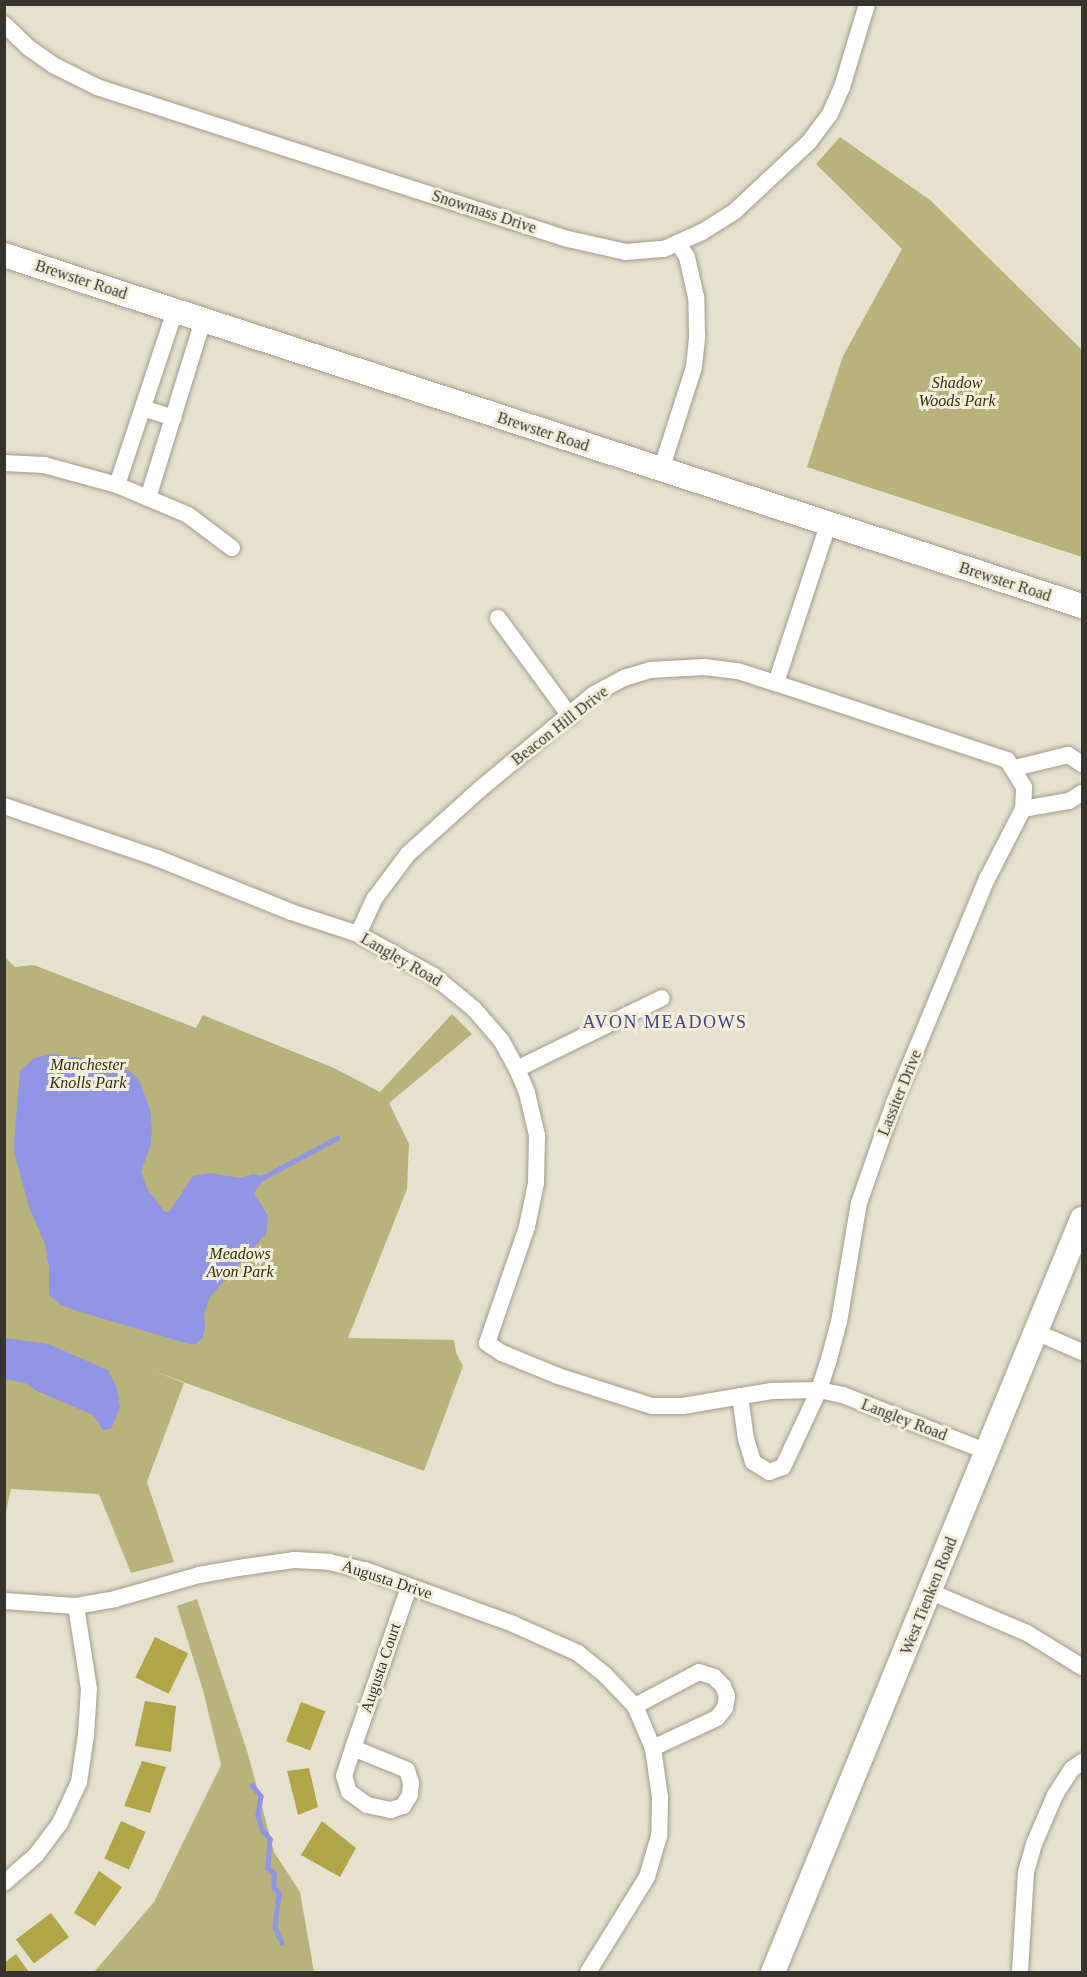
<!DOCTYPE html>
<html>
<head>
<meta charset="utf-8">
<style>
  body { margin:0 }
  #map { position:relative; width:1087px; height:1977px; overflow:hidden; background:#e4e2cf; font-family:"Times New Roman",serif }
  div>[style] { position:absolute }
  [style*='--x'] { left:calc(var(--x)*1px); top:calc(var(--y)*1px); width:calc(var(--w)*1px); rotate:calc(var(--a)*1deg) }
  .green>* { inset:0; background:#b8b27b }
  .water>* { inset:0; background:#9194e4 }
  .stream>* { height:4.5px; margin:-2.25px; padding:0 2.25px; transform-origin:2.25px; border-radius:2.25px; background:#9194e4 }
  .building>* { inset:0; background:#b1a647; transform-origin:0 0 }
  .roads { filter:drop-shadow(0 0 2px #9d9c8a) drop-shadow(0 0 2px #9d9c8a) }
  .street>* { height:16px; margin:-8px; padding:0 8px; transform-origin:8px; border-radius:8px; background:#fff }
  .secondary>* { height:24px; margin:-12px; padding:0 12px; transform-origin:12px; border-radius:12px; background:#fff }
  span { translate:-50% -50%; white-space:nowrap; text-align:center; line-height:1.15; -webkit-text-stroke:6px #f1efdc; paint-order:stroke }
  .street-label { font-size:16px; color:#35342d }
  .park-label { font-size:16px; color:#353106; font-style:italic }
  .neighbourhood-label { font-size:18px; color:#444582; letter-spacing:1.5px }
  .frame { position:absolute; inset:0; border:6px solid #35342d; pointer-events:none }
</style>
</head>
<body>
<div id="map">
  <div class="green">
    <i style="clip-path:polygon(840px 137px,930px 200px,1082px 350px,1082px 557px,807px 467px,843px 356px,902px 249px,816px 164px)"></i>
    <i style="clip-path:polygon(5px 957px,15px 967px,34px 965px,196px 1028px,203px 1015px,334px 1068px,380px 1092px,452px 1014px,472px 1034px,389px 1103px,409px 1144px,407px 1189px,348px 1338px,454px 1340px,456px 1353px,463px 1366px,424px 1471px,151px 1370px,184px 1383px,147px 1482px,174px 1562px,131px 1573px,99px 1494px,11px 1489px,5px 1516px)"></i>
    <i style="clip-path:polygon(197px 1599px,248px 1754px,274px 1852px,300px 1892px,314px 1972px,94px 1972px,154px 1902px,221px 1765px,203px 1690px,177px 1606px)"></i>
  </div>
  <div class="water">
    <i style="clip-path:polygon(52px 1054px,114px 1063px,132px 1073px,140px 1082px,150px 1110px,152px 1128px,151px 1144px,141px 1172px,148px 1190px,165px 1212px,169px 1212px,193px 1176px,210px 1173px,240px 1178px,253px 1174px,261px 1176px,262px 1182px,254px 1193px,268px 1216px,266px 1234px,209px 1298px,204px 1315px,205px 1329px,202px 1338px,196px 1344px,189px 1344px,77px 1311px,61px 1305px,49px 1295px,49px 1268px,45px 1244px,29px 1207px,15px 1155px,14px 1142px,20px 1071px,34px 1058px)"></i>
    <i style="clip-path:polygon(5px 1338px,48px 1344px,108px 1370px,117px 1388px,120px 1407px,111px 1429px,103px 1430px,93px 1415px,35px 1390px,25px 1383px,5px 1379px)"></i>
  </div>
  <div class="stream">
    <i style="--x:262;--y:1178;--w:85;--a:-28.1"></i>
    <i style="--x:252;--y:1785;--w:14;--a:51"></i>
    <i style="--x:261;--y:1796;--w:19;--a:99"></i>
    <i style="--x:258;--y:1815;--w:15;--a:74"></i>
    <i style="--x:262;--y:1829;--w:13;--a:51"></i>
    <i style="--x:270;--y:1839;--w:29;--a:94"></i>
    <i style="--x:268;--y:1868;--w:8;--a:40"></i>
    <i style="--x:274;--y:1873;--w:14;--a:90"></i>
    <i style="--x:274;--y:1887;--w:9;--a:54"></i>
    <i style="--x:279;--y:1894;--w:33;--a:97"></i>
    <i style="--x:275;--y:1927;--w:17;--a:66"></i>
  </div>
  <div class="building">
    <i style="left:155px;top:1637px;width:37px;height:45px;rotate:26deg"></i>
    <i style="clip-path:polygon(145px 1701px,176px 1706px,171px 1752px,135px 1746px)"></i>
    <i style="left:301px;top:1702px;width:26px;height:42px;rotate:21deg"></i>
    <i style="clip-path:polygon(142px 1761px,166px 1767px,150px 1813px,124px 1806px)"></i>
    <i style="clip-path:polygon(309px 1768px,318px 1807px,298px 1815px,287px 1771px)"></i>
    <i style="left:121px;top:1821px;width:27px;height:41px;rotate:24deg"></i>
    <i style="clip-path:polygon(322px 1821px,356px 1848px,340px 1877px,301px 1855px)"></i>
    <i style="clip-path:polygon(99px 1871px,122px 1887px,95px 1926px,74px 1913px)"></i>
    <i style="left:51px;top:1913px;width:30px;height:44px;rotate:53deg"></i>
    <i style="clip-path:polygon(16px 1954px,29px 1972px,4px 1972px,4px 1963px)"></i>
  </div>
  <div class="roads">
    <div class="street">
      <i style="--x:4;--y:24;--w:35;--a:44"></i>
      <i style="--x:29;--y:48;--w:29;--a:35"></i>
      <i style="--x:53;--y:65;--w:49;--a:26.6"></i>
      <i style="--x:97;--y:87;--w:495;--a:17.9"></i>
      <i style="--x:568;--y:239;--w:59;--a:12.6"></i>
      <i style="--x:626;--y:252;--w:38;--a:-5"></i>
      <i style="--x:664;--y:249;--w:42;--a:-24.1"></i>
      <i style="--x:702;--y:232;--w:39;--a:-32"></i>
      <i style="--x:735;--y:211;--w:101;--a:-43"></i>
      <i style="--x:809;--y:142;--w:35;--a:-53"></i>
      <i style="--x:830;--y:114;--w:30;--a:-66"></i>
      <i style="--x:842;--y:87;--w:87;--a:-73.2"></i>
      <i style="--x:143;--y:408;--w:32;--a:18"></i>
      <i style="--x:4;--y:463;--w:40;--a:2.9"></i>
      <i style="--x:44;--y:465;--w:76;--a:15.3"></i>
      <i style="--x:117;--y:485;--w:77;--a:22.9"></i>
      <i style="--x:188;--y:515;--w:55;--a:36.9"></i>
      <i style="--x:661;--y:470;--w:108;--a:-72.2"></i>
      <i style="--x:694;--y:367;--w:31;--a:-84"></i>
      <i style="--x:697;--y:336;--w:39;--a:-91"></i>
      <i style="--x:696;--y:297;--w:41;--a:-102.7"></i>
      <i style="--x:687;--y:257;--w:17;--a:-123"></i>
      <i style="--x:117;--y:485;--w:183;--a:-71.6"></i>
      <i style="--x:148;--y:498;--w:186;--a:-72.8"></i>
      <i style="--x:498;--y:618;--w:122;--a:53.7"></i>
      <i style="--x:1015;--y:768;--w:55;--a:-13.8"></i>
      <i style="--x:1068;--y:755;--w:17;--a:33"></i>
      <i style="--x:4;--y:806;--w:162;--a:18.8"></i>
      <i style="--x:157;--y:858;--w:144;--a:21.9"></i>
      <i style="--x:291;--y:912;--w:71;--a:18.2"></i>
      <i style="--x:358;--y:934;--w:87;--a:28.9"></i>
      <i style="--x:434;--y:976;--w:52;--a:39.5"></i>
      <i style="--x:474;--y:1009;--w:41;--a:48.9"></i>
      <i style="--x:501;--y:1040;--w:33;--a:61"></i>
      <i style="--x:517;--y:1069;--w:26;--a:67"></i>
      <i style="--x:527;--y:1093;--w:43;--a:76.6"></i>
      <i style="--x:537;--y:1135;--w:48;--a:91.2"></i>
      <i style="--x:536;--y:1183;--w:45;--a:101.6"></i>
      <i style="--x:527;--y:1227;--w:123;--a:109"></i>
      <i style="--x:487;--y:1343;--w:18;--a:34"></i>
      <i style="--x:502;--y:1353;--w:61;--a:22.3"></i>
      <i style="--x:558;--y:1376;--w:99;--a:17.7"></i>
      <i style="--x:652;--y:1406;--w:31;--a:0"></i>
      <i style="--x:683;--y:1406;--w:90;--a:-9.6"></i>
      <i style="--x:772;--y:1391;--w:47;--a:-1.2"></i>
      <i style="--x:819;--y:1390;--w:25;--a:12"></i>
      <i style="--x:843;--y:1395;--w:156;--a:21.5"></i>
      <i style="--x:1023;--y:809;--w:47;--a:-9.9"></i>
      <i style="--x:1069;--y:801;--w:15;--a:-32"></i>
      <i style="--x:358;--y:934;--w:40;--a:-65"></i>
      <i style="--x:375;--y:898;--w:55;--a:-53.1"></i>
      <i style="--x:408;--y:854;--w:96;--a:-42"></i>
      <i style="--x:479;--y:790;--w:150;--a:-39.9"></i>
      <i style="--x:594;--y:694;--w:34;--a:-28"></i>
      <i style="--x:624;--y:678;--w:27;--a:-17"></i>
      <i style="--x:650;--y:670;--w:54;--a:-3.2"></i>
      <i style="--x:704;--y:667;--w:34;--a:7"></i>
      <i style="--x:738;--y:671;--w:40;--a:18"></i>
      <i style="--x:776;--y:683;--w:166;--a:-71.8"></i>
      <i style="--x:517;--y:1069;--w:161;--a:-26.1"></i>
      <i style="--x:1036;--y:1332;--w:50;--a:23.5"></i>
      <i style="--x:740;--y:1396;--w:43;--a:82.1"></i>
      <i style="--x:746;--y:1439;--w:24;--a:73"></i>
      <i style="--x:753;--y:1462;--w:19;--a:32"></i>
      <i style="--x:769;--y:1472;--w:15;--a:-20"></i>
      <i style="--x:783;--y:1467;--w:85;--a:-64.9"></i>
      <i style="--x:819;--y:1390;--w:33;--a:-72"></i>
      <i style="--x:829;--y:1359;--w:38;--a:-75"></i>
      <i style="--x:839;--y:1322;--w:121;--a:-80.5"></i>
      <i style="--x:859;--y:1203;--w:106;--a:-70.7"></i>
      <i style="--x:894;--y:1103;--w:243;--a:-67.5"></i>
      <i style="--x:987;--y:879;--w:79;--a:-62.8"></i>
      <i style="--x:1023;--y:809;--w:22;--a:-87"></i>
      <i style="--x:1024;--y:787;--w:32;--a:-122"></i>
      <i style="--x:1007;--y:760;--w:243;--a:-161.6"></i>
      <i style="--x:931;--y:1592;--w:104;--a:23.1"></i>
      <i style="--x:1027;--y:1633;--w:65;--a:31.7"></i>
      <i style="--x:4;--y:1601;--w:72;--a:4"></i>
      <i style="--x:76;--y:1606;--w:40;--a:-10"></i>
      <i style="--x:115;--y:1599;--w:87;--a:-15.9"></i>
      <i style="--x:199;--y:1575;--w:47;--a:-9.9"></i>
      <i style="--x:245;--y:1567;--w:49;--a:-8.1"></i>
      <i style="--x:294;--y:1560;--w:35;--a:3"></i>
      <i style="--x:329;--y:1562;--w:37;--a:13"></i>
      <i style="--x:365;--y:1570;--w:158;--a:20"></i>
      <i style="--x:513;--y:1624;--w:71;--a:24"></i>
      <i style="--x:578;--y:1653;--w:36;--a:39"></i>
      <i style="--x:606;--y:1676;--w:42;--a:46"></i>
      <i style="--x:635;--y:1706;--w:46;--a:66.8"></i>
      <i style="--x:653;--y:1748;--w:49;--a:81.9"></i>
      <i style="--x:660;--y:1797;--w:39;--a:91"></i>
      <i style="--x:659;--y:1836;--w:43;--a:106.3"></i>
      <i style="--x:647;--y:1877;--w:112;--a:121.8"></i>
      <i style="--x:635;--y:1706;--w:72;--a:-28"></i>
      <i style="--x:699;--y:1672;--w:16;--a:18"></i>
      <i style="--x:714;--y:1677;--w:13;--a:45"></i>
      <i style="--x:723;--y:1686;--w:11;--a:68"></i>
      <i style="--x:727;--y:1696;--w:12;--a:99"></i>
      <i style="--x:725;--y:1708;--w:13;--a:129"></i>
      <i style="--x:717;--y:1718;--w:71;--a:154.9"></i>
      <i style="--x:353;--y:1748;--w:58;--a:22.2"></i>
      <i style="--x:407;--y:1770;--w:14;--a:73"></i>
      <i style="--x:411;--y:1783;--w:12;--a:95"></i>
      <i style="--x:410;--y:1795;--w:13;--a:122"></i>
      <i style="--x:403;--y:1806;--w:13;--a:162"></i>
      <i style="--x:391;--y:1810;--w:25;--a:-168"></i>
      <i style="--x:367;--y:1805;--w:22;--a:-144"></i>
      <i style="--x:349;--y:1792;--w:17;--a:-107"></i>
      <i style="--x:344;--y:1776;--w:29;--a:-72"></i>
      <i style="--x:353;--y:1748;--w:170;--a:-70.8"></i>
      <i style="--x:4;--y:1883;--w:43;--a:-41.2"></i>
      <i style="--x:36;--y:1855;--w:40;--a:-53"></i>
      <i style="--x:60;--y:1823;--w:45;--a:-65.1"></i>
      <i style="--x:79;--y:1782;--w:48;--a:-81.5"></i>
      <i style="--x:86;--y:1735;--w:46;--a:-86.3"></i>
      <i style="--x:89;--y:1689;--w:84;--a:-98.9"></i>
      <i style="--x:1020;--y:1972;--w:100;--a:-86.6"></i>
      <i style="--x:1026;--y:1872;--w:29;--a:-74"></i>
      <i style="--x:1034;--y:1844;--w:53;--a:-66.8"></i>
      <i style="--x:1055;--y:1795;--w:31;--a:-57"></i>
      <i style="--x:1072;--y:1769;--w:12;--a:-35"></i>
    </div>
    <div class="secondary">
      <i style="--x:4;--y:255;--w:1134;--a:18.04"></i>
      <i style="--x:773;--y:1972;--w:814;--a:-67.69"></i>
    </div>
  </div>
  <div class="street-label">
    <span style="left:484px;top:212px;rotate:18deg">Snowmass Drive</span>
    <span style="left:81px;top:280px;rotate:18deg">Brewster Road</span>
    <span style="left:543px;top:432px;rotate:18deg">Brewster Road</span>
    <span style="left:1005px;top:582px;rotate:18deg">Brewster Road</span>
    <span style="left:560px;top:726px;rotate:-38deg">Beacon Hill Drive</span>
    <span style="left:401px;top:960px;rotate:30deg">Langley Road</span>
    <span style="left:900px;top:1093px;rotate:-68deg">Lassiter Drive</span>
    <span style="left:904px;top:1420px;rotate:21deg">Langley Road</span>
    <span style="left:387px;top:1580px;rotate:18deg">Augusta Drive</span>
    <span style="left:929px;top:1596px;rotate:-68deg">West Tienken Road</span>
    <span style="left:381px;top:1668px;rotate:-71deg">Augusta Court</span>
  </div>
  <div class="park-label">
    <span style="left:957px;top:392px">Shadow<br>Woods Park</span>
    <span style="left:88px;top:1074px">Manchester<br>Knolls Park</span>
    <span style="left:240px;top:1263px">Meadows<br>Avon Park</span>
  </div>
  <div class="neighbourhood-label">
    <span style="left:665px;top:1022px">AVON MEADOWS</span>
  </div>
  <div class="frame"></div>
</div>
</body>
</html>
